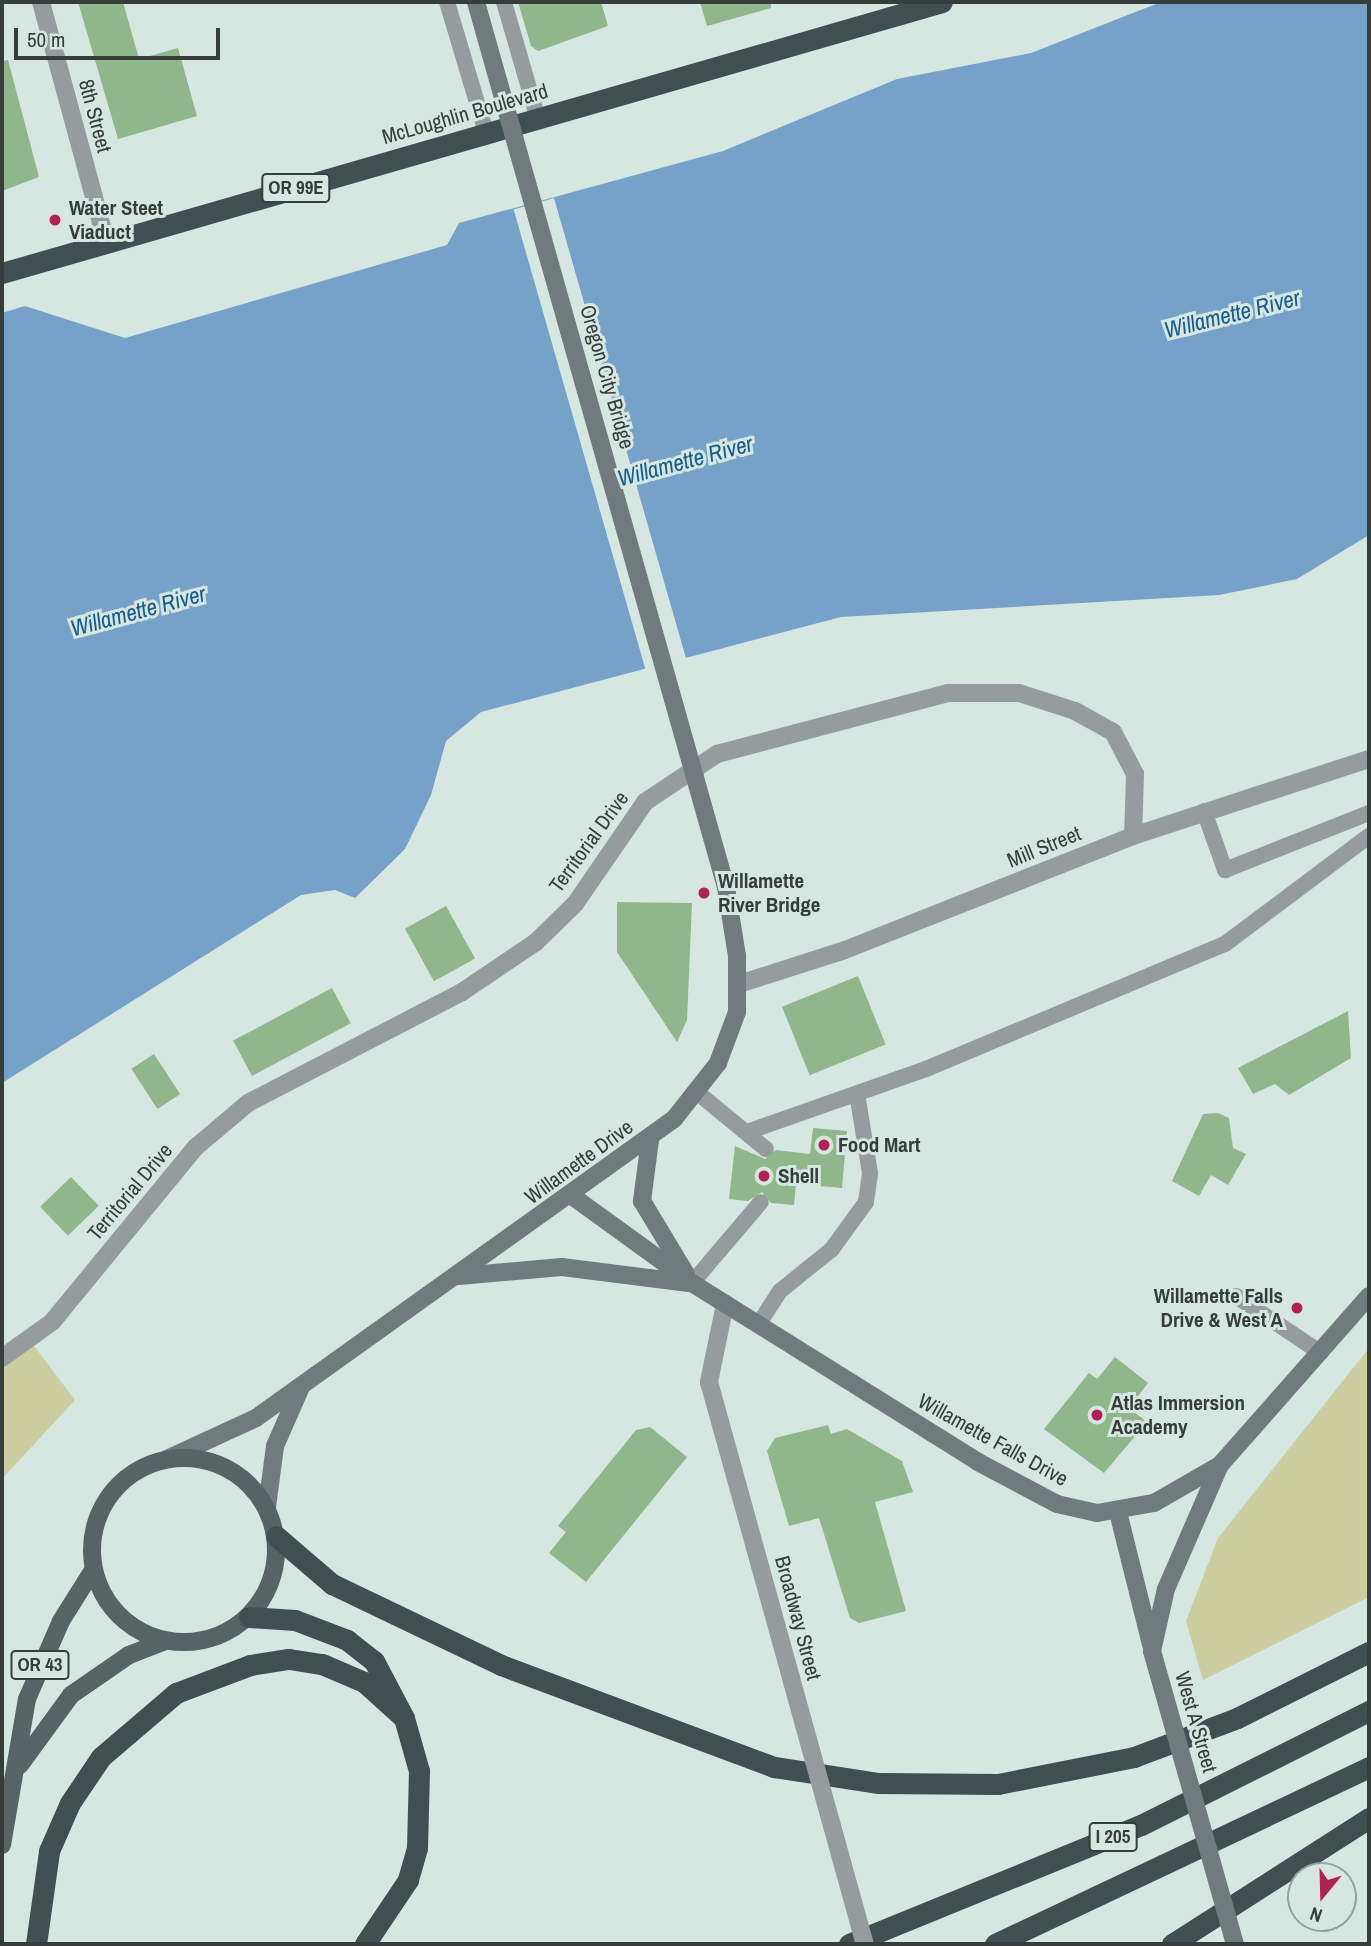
<!DOCTYPE html>
<html>
<head>
<meta charset="utf-8">
<style>
  body { margin:0 }
  #map { position:relative; width:1371px; height:1946px; overflow:hidden; background:#d6e6e1; font-family:"Archivo Narrow",sans-serif }
  div>[style] { position:absolute }
  [style*='--x'] { left:calc(var(--x)*1px); top:calc(var(--y)*1px); width:calc(var(--w)*1px); rotate:calc(var(--a)*1deg) }
  .green>* { inset:0; background:#cccda0 }
  .water>* { inset:0; background:#76a2c9 }
  .pier>* { inset:0; background:#d6e6e1; transform-origin:0 0 }
  .building>* { inset:0; background:#90b78c; transform-origin:0 0 }
  .lane>* { height:16px; margin:-8px; padding:0 8px; transform-origin:8px; border-radius:8px; background:#969c9e }
  .street>* { height:18px; margin:-9px; padding:0 9px; transform-origin:9px; border-radius:9px; background:#969c9e }
  .secondary>* { height:18px; margin:-9px; padding:0 9px; transform-origin:9px; border-radius:9px; background:#717b7d }
  .primary>* { height:18px; margin:-9px; padding:0 9px; transform-origin:9px; border-radius:9px; background:#576365 }
  .primary>.ring { margin:-9px; padding:0; box-sizing:content-box; background:none; border:18px solid #576365; border-radius:50% }
  .highway>* { height:21px; margin:-10.5px; padding:0 10.5px; transform-origin:10.5px; border-radius:10.5px; background:#414f52 }
  .street-bridge>* { height:18px; margin:-9px; padding:0 9px; transform-origin:9px; border-radius:9px; background:#969c9e }
  .secondary-bridge>* { height:18px; margin:-9px; padding:0 9px; transform-origin:9px; border-radius:9px; background:#717b7d }
  .dots>* { width:19px; height:19px; translate:-50% -50%; box-sizing:border-box; border:4px solid #d6e6e1; border-radius:50% }
  span { translate:-50% -50%; white-space:nowrap; text-align:center; line-height:1.15; -webkit-text-stroke:6px #d6e6e1; paint-order:stroke }
  .shield-label span { padding:2px 5px; background:#d6e6e1; border:2px solid; border-radius:5px; -webkit-text-stroke-width:0 }
  .shield-label { font-size:19px; color:#363d3b; font-weight:700 }
  .street-label { font-size:21px; color:#363d3b }
  .poi-label { font-size:21px; color:#363d3b; font-weight:700 }
  .left { translate:0 -50%; text-align:left }
  .right { translate:-100% -50%; text-align:right }
  .water-label { font-size:23px; color:#185c8e; font-style:italic }
  .frame { position:absolute; inset:0; border:4px solid #363d3b; pointer-events:none }
  .north { position:absolute; left:1287px; top:1862px; width:70px; height:70px; box-sizing:border-box; background:#d6e6e1; border:2px solid #96a29f; border-radius:50%; rotate:199deg; font-size:19px; font-weight:700; line-height:28px; text-align:center; color:#363d3b }
  .north::after { content:''; display:block; margin:auto; width:24px; height:32px; background:#b02154; clip-path:polygon(50% 0,100% 100%,50% 72%,0 100%) }
  .scale { position:absolute; left:14px; top:28px; width:206px; height:32px; box-sizing:border-box; border:4px solid #363d3b; border-top:0; padding-left:9px; font-size:21px; line-height:24px; white-space:nowrap; color:#363d3b; -webkit-text-stroke:5px #d6e6e1; paint-order:stroke }
</style>
</head>
<body>
<div id="map">
  <div class="green">
    <i style="clip-path:polygon(31px 1342px,75px 1400px,2px 1479px,2px 1362px)"></i>
    <i style="clip-path:polygon(1369px 1348px,1369px 1597px,1203px 1680px,1186px 1621px,1218px 1538px)"></i>
  </div>
  <div class="water">
    <i style="clip-path:polygon(1161px 2px,1369px 2px,1369px 535px,1297px 579px,1219px 595px,841px 617px,481px 712px,446px 741px,431px 795px,405px 849px,355px 898px,335px 890px,301px 895px,2px 1083px,2px 313px,25px 306px,125px 338px,447px 245px,459px 223px,723px 151px,897px 79px,1031px 53px)"></i>
  </div>
  <div class="pier">
    <i style="left:554px;top:198px;width:482px;height:42px;rotate:74deg"></i>
  </div>
  <div class="building">
    <i style="clip-path:polygon(78px 2px,123px 2px,139px 59px,178px 48px,197px 116px,118px 139px)"></i>
    <i style="clip-path:polygon(518px 2px,601px 2px,608px 26px,538px 51px,531px 46px)"></i>
    <i style="clip-path:polygon(700px 2px,771px 2px,771px 8px,707px 26px)"></i>
    <i style="clip-path:polygon(8px 60px,39px 177px,2px 191px,2px 61px)"></i>
    <i style="clip-path:polygon(617px 902px,692px 903px,687px 1020px,677px 1042px,617px 952px)"></i>
    <i style="left:446px;top:906px;width:60px;height:47px;rotate:61deg"></i>
    <i style="left:858px;top:976px;width:74px;height:82px;rotate:68deg"></i>
    <i style="left:332px;top:988px;width:40px;height:112px;rotate:62deg"></i>
    <i style="clip-path:polygon(1348px 1011px,1351px 1058px,1289px 1095px,1275px 1084px,1253px 1094px,1238px 1068px)"></i>
    <i style="left:154px;top:1054px;width:48px;height:27px;rotate:57deg"></i>
    <i style="clip-path:polygon(1218px 1113px,1229px 1118px,1233px 1148px,1246px 1154px,1228px 1185px,1211px 1175px,1199px 1196px,1172px 1181px,1203px 1114px)"></i>
    <i style="clip-path:polygon(813px 1128px,847px 1131px,842px 1188px,796px 1184px,794px 1205px,771px 1203px,762px 1192px,748px 1201px,729px 1199px,735px 1146px,765px 1159px,776px 1150px,810px 1154px)"></i>
    <i style="left:71px;top:1177px;width:40px;height:43px;rotate:46deg"></i>
    <i style="clip-path:polygon(1115px 1357px,1148px 1383px,1129px 1408px,1147px 1422px,1104px 1473px,1044px 1429px,1089px 1373px,1097px 1379px)"></i>
    <i style="clip-path:polygon(828px 1425px,831px 1434px,847px 1429px,902px 1461px,913px 1492px,875px 1502px,906px 1611px,859px 1623px,850px 1618px,819px 1518px,789px 1526px,767px 1451px,775px 1438px)"></i>
    <i style="clip-path:polygon(650px 1427px,687px 1457px,586px 1582px,549px 1553px,566px 1532px,558px 1526px,636px 1430px)"></i>
  </div>
  <div class="lane">
    <i style="--x:447;--y:2;--w:137;--a:73.4"></i>
    <i style="--x:504;--y:2;--w:122;--a:73.8"></i>
    <i style="--x:1204;--y:811;--w:63;--a:70.4"></i>
    <i style="--x:1225;--y:870;--w:155;--a:-21.6"></i>
    <i style="--x:698;--y:1093;--w:88;--a:39.5"></i>
    <i style="--x:750;--y:1131;--w:187;--a:-19.4"></i>
    <i style="--x:926;--y:1069;--w:324;--a:-22.7"></i>
    <i style="--x:1225;--y:944;--w:180;--a:-36.9"></i>
    <i style="--x:692;--y:1283;--w:106;--a:-49.6"></i>
    <i style="--x:1236;--y:1296;--w:102;--a:33.8"></i>
    <i style="--x:758;--y:1325;--w:40;--a:-57.1"></i>
    <i style="--x:780;--y:1291;--w:67;--a:-38.9"></i>
    <i style="--x:832;--y:1249;--w:58;--a:-54.1"></i>
    <i style="--x:866;--y:1202;--w:29;--a:-82"></i>
    <i style="--x:870;--y:1173;--w:80;--a:-99.3"></i>
  </div>
  <div class="street">
    <i style="--x:41;--y:2;--w:249;--a:74.8"></i>
    <i style="--x:739;--y:984;--w:111;--a:-17.8"></i>
    <i style="--x:845;--y:950;--w:310;--a:-21.6"></i>
    <i style="--x:1133;--y:836;--w:248;--a:-18.1"></i>
    <i style="--x:725;--y:1304;--w:80;--a:101.6"></i>
    <i style="--x:709;--y:1382;--w:307;--a:74.5"></i>
    <i style="--x:2;--y:1358;--w:62;--a:-35.8"></i>
    <i style="--x:52;--y:1322;--w:227;--a:-50.6"></i>
    <i style="--x:196;--y:1147;--w:68;--a:-40.2"></i>
    <i style="--x:248;--y:1103;--w:241;--a:-27.4"></i>
    <i style="--x:462;--y:992;--w:89;--a:-34"></i>
    <i style="--x:536;--y:942;--w:54;--a:-44.3"></i>
    <i style="--x:575;--y:904;--w:124;--a:-55.5"></i>
    <i style="--x:645;--y:802;--w:87;--a:-33.7"></i>
    <i style="--x:717;--y:754;--w:239;--a:-14.8"></i>
    <i style="--x:948;--y:693;--w:71;--a:0"></i>
    <i style="--x:1019;--y:693;--w:59;--a:17.8"></i>
    <i style="--x:1075;--y:711;--w:43;--a:28.9"></i>
    <i style="--x:1113;--y:732;--w:47;--a:62.4"></i>
    <i style="--x:1135;--y:774;--w:62;--a:91.8"></i>
  </div>
  <div class="secondary">
    <i style="--x:650;--y:1140;--w:62;--a:97.5"></i>
    <i style="--x:642;--y:1201;--w:85;--a:58.9"></i>
    <i style="--x:572;--y:1196;--w:148;--a:35.9"></i>
    <i style="--x:692;--y:1283;--w:337;--a:32"></i>
    <i style="--x:978;--y:1462;--w:89;--a:28"></i>
    <i style="--x:1057;--y:1504;--w:41;--a:12.7"></i>
    <i style="--x:1097;--y:1513;--w:58;--a:-10"></i>
    <i style="--x:1154;--y:1503;--w:76;--a:-29.9"></i>
    <i style="--x:1220;--y:1465;--w:225;--a:-48.6"></i>
    <i style="--x:459;--y:1276;--w:103;--a:-5"></i>
    <i style="--x:562;--y:1267;--w:128;--a:7.2"></i>
    <i style="--x:167;--y:1459;--w:98;--a:-24.7"></i>
    <i style="--x:256;--y:1418;--w:514;--a:-35.58"></i>
    <i style="--x:674;--y:1119;--w:71;--a:-51.8"></i>
    <i style="--x:718;--y:1063;--w:54;--a:-69.6"></i>
    <i style="--x:737;--y:1012;--w:56;--a:-90"></i>
    <i style="--x:737;--y:956;--w:70;--a:-99.1"></i>
    <i style="--x:267;--y:1507;--w:62;--a:-82.5"></i>
    <i style="--x:275;--y:1446;--w:64;--a:-66.2"></i>
    <i style="--x:1118;--y:1512;--w:136;--a:76"></i>
    <i style="--x:1152;--y:1651;--w:64;--a:-77.3"></i>
    <i style="--x:1166;--y:1589;--w:133;--a:-66.5"></i>
  </div>
  <div class="primary">
    <i class="ring" style="left:92px;top:1458px;width:166px;height:166px"></i>
    <i style="--x:20;--y:1765;--w:87;--a:-53.9"></i>
    <i style="--x:71;--y:1695;--w:70;--a:-34.6"></i>
    <i style="--x:129;--y:1655;--w:40;--a:-21"></i>
    <i style="--x:2;--y:1845;--w:148;--a:-80.3"></i>
    <i style="--x:27;--y:1699;--w:85;--a:-66.4"></i>
    <i style="--x:61;--y:1621;--w:60;--a:-57.9"></i>
  </div>
  <div class="highway">
    <i style="--x:2;--y:273;--w:978;--a:-16.08"></i>
    <i style="--x:276;--y:1536;--w:74;--a:40.6"></i>
    <i style="--x:332;--y:1584;--w:187;--a:25.6"></i>
    <i style="--x:501;--y:1665;--w:291;--a:20.5"></i>
    <i style="--x:774;--y:1767;--w:106;--a:8.7"></i>
    <i style="--x:879;--y:1783;--w:119;--a:0.5"></i>
    <i style="--x:998;--y:1784;--w:139;--a:-11.2"></i>
    <i style="--x:1134;--y:1757;--w:110;--a:-20.7"></i>
    <i style="--x:1237;--y:1718;--w:148;--a:-26.6"></i>
    <i style="--x:249;--y:1617;--w:46;--a:3.7"></i>
    <i style="--x:295;--y:1620;--w:56;--a:21"></i>
    <i style="--x:347;--y:1640;--w:34;--a:38"></i>
    <i style="--x:374;--y:1661;--w:64;--a:62.2"></i>
    <i style="--x:404;--y:1718;--w:55;--a:74.2"></i>
    <i style="--x:419;--y:1771;--w:77;--a:91.5"></i>
    <i style="--x:417;--y:1848;--w:33;--a:106"></i>
    <i style="--x:408;--y:1880;--w:77;--a:123.9"></i>
    <i style="--x:36;--y:1944;--w:94;--a:-82"></i>
    <i style="--x:49;--y:1851;--w:52;--a:-66.4"></i>
    <i style="--x:70;--y:1803;--w:55;--a:-56"></i>
    <i style="--x:101;--y:1757;--w:99;--a:-40.5"></i>
    <i style="--x:176;--y:1693;--w:79;--a:-20.7"></i>
    <i style="--x:250;--y:1665;--w:39;--a:-9"></i>
    <i style="--x:289;--y:1659;--w:33;--a:9"></i>
    <i style="--x:322;--y:1664;--w:46;--a:23.2"></i>
    <i style="--x:364;--y:1682;--w:54;--a:42"></i>
    <i style="--x:849;--y:1944;--w:315;--a:-22.2"></i>
    <i style="--x:1141;--y:1825;--w:255;--a:-26.6"></i>
    <i style="--x:995;--y:1944;--w:414;--a:-25.3"></i>
    <i style="--x:1172;--y:1944;--w:234;--a:-32.6"></i>
  </div>
  <div class="street-bridge">
    <i style="--x:791;--y:1678;--w:276;--a:74.5"></i>
  </div>
  <div class="secondary-bridge">
    <i style="--x:476;--y:2;--w:920;--a:74.23"></i>
    <i style="--x:1152;--y:1651;--w:305;--a:74.2"></i>
  </div>
  <div class="dots">
    <i style="left:55px;top:220px;background:#b02154"></i>
    <i style="left:704px;top:893px;background:#b02154"></i>
    <i style="left:824px;top:1145px;background:#b02154"></i>
    <i style="left:764px;top:1176px;background:#b02154"></i>
    <i style="left:1297px;top:1308px;background:#b02154"></i>
    <i style="left:1097px;top:1415px;background:#b02154"></i>
  </div>
  <div class="shield-label">
    <span style="left:296px;top:188px">OR 99E</span>
    <span style="left:40px;top:1665px">OR 43</span>
    <span style="left:1113px;top:1837px">I 205</span>
  </div>
  <div class="street-label">
    <span style="left:465px;top:114px;rotate:-16deg">McLoughlin Boulevard</span>
    <span style="left:95px;top:116px;rotate:75deg">8th Street</span>
    <span style="left:607px;top:377px;rotate:74deg">Oregon City Bridge</span>
    <span style="left:589px;top:842px;rotate:-54deg">Territorial Drive</span>
    <span style="left:1044px;top:847px;rotate:-22deg">Mill Street</span>
    <span style="left:579px;top:1162px;rotate:-36deg">Willamette Drive</span>
    <span style="left:130px;top:1192px;rotate:-50deg">Territorial Drive</span>
    <span style="left:993px;top:1440px;rotate:29deg">Willamette Falls Drive</span>
    <span style="left:798px;top:1618px;rotate:75deg">Broadway Street</span>
    <span style="left:1196px;top:1722px;rotate:74deg">West A Street</span>
  </div>
  <div class="poi-label">
    <span class="left" style="left:69px;top:220px">Water Steet<br>Viaduct</span>
    <span class="left" style="left:718px;top:893px">Willamette<br>River Bridge</span>
    <span class="left" style="left:838px;top:1145px">Food Mart</span>
    <span class="left" style="left:778px;top:1176px">Shell</span>
    <span class="right" style="left:1283px;top:1308px">Willamette Falls<br>Drive &amp; West A</span>
    <span class="left" style="left:1111px;top:1415px">Atlas Immersion<br>Academy</span>
  </div>
  <div class="water-label">
    <span style="left:1232px;top:314px;rotate:-14deg">Willamette River</span>
    <span style="left:685px;top:461px;rotate:-15deg">Willamette River</span>
    <span style="left:138px;top:611px;rotate:-15deg">Willamette River</span>
  </div>
  <div class="frame"></div>
  <div class="north">N</div>
  <div class="scale">50 m</div>
</div>
</body>
</html>
